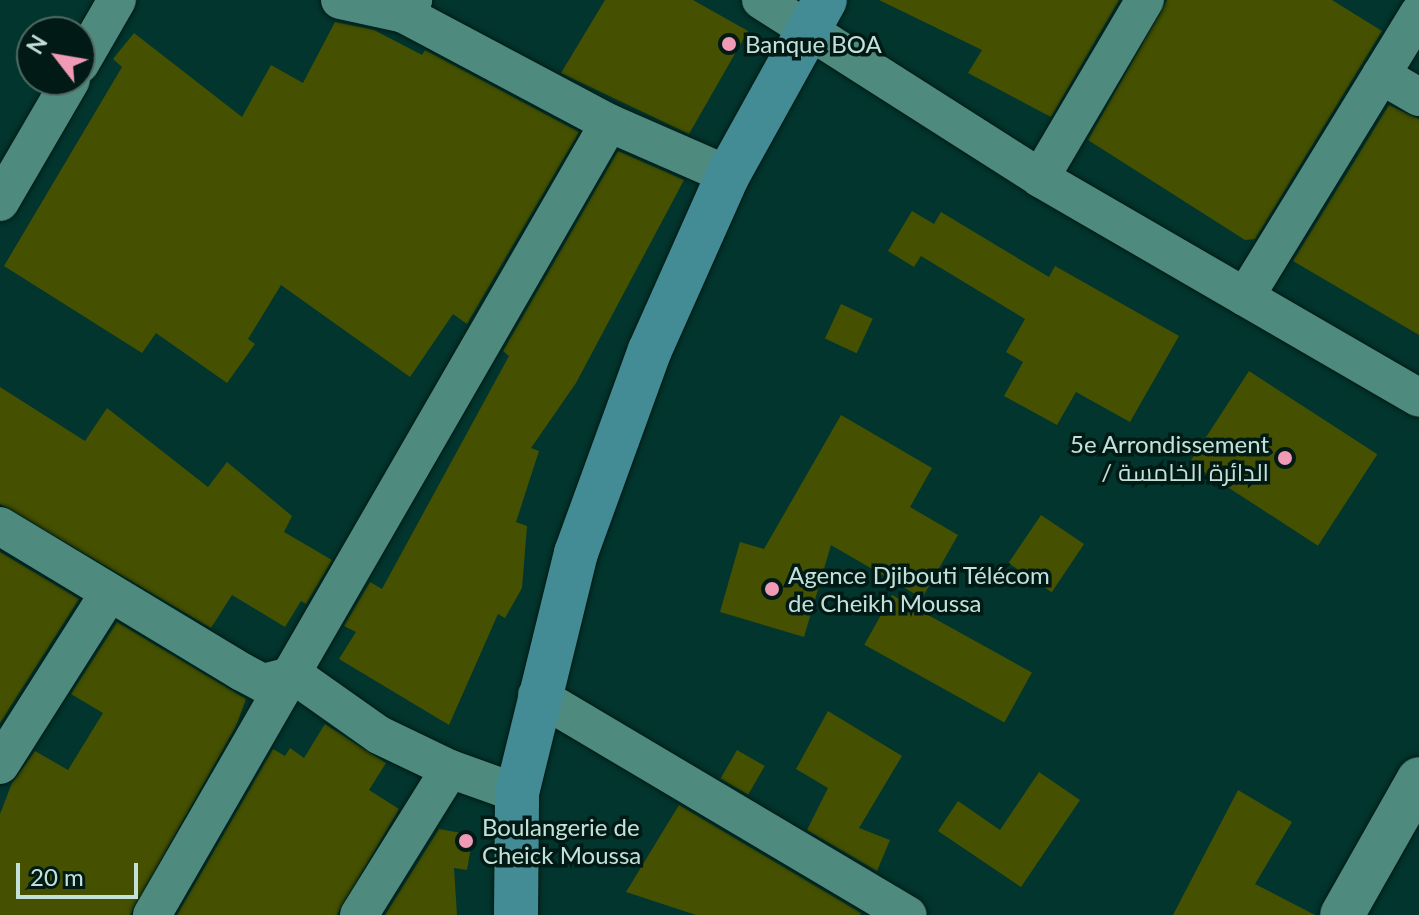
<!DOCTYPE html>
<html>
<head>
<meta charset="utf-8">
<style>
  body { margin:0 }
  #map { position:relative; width:1419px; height:915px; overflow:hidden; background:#02352d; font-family:Lato,Cairo,sans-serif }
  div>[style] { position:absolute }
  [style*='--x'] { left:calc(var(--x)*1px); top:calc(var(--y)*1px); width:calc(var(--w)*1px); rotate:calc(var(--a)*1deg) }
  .building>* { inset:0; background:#455100; transform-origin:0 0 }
  .roads { filter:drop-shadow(0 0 2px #001b15) drop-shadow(0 0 2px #001b15) }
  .minor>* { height:38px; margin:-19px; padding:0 19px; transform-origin:19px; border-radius:19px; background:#4e8a7e }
  .tertiary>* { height:44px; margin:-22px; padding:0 22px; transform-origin:22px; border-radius:22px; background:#4e8a7e }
  .secondary>* { height:44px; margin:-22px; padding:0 22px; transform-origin:22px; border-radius:22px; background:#448c95 }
  .dots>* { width:22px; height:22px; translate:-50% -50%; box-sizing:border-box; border:4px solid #021a15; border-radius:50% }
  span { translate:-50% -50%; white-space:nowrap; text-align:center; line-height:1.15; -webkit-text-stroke:7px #021a15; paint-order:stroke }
  .poi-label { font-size:24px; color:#c3e1d9 }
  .left { translate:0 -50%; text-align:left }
  .right { translate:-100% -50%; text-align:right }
  .north { position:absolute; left:16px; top:16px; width:80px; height:80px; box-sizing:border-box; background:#021a15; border:2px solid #4f6a63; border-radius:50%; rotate:301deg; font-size:22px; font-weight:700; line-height:32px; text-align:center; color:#c3e1d9 }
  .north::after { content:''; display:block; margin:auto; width:28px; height:36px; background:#f09ab6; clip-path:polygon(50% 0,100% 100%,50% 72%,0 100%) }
  .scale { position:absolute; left:16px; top:863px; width:122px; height:36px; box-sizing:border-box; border:4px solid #c3e1d9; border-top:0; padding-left:10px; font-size:24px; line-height:28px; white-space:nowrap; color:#c3e1d9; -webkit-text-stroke:6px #021a15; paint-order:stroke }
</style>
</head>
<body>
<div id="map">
  <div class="building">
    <i style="clip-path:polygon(605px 0,693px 0,748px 31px,689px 134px,561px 73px)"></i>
    <i style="clip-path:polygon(879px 0,1119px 0,1051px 117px,968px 73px,982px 50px)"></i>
    <i style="clip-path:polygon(1167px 0,1332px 0,1382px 31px,1255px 239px,1245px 240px,1088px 140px)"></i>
    <i style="clip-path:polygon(335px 22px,374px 30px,422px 55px,425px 50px,579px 132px,467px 324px,453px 314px,410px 377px,281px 285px,248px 339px,255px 344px,227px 383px,156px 333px,142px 353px,4px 266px,122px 67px,113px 59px,134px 33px,242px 117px,271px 65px,303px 83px)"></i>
    <i style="clip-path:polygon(1389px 105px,1419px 119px,1419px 335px,1293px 261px)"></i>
    <i style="clip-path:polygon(618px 151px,684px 180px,576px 383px,531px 448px,539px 451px,516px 522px,527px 526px,522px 588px,505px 618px,498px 614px,449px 725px,339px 659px,356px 632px,344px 626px,370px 582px,382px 589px,509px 356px,503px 351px)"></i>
    <i style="clip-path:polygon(912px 211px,934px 224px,941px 212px,1049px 277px,1055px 266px,1179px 336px,1130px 422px,1076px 392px,1057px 425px,1004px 396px,1023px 362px,1006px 352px,1025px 319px,921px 256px,914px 267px,888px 251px)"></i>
    <i style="left:841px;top:304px;width:35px;height:38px;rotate:25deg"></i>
    <i style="left:1249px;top:371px;width:153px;height:109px;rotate:33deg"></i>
    <i style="clip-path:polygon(0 387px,85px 441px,107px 408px,208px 487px,227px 462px,292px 516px,284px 532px,332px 560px,306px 604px,301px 601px,285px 627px,232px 595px,211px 628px,0 504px)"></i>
    <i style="clip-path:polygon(841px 415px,932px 468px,910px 507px,958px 535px,922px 598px,831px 545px,804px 637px,720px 612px,740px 542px,764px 549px)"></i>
    <i style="left:1041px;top:515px;width:52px;height:58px;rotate:34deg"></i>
    <i style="clip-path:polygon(0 552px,79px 599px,0 723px)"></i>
    <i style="left:892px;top:595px;width:160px;height:57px;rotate:29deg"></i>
    <i style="clip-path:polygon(117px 622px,246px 699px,236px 726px,130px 915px,0 915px,0 814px,12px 783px,35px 751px,68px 770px,103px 713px,71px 694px)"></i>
    <i style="clip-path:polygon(828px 711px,902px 756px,859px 828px,890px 840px,877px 871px,807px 830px,828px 788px,796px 769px)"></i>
    <i style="clip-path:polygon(325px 724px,386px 763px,369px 790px,399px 809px,337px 915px,177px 915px,273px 749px,285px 756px,290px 748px,304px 758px)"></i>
    <i style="left:737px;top:750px;width:32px;height:33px;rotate:30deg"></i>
    <i style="clip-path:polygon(1039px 772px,1080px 800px,1021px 887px,938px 831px,958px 801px,1000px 830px)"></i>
    <i style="clip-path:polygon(1238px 790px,1292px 822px,1255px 884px,1315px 915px,1173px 915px)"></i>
    <i style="clip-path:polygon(679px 805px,861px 913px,860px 915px,696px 915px,626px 892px)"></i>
    <i style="clip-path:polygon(439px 829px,473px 835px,467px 870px,454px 868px,457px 915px,385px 915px)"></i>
  </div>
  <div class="roads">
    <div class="minor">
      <i style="--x:340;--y:0;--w:66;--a:12.3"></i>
      <i style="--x:404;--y:14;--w:17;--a:-57"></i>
      <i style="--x:761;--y:0;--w:331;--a:32.5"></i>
      <i style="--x:1040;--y:178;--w:438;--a:30.1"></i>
      <i style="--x:80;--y:64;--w:74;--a:-60"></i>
      <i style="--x:1381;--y:75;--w:44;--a:30.1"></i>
      <i style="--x:609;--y:123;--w:130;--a:23.6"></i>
      <i style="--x:1040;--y:178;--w:207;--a:-59.5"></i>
      <i style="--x:0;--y:202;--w:141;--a:-59.8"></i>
      <i style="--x:1245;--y:297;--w:333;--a:-58.5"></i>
      <i style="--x:0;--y:526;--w:283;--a:31.1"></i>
      <i style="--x:242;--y:672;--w:24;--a:28"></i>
      <i style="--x:263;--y:683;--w:32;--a:-14"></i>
      <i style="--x:294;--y:675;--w:104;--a:35.2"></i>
      <i style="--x:379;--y:735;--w:79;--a:25.6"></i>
      <i style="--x:537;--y:695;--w:431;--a:30.7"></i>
      <i style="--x:0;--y:765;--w:204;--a:-57.6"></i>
      <i style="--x:152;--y:915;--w:914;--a:-60.01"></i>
      <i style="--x:609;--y:123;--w:232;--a:-152"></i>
      <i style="--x:359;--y:915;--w:172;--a:-58.1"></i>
      <i style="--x:450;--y:769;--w:71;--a:19.7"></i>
    </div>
    <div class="tertiary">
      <i style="--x:1342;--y:915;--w:156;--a:-60.5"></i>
    </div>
    <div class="secondary">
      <i style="--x:516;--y:915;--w:122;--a:-89.5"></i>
      <i style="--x:517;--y:793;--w:247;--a:-76.2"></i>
      <i style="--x:576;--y:553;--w:216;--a:-70"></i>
      <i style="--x:650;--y:350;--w:192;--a:-66"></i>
      <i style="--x:728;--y:175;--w:200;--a:-61"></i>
    </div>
  </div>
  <div class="dots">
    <i style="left:729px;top:44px;background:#f09ab6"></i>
    <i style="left:1285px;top:458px;background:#f09ab6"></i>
    <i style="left:772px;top:589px;background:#f09ab6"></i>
    <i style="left:466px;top:841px;background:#f09ab6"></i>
  </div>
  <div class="poi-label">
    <span class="left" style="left:745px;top:44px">Banque BOA</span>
    <span class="right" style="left:1269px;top:458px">5e Arrondissement<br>/ الدائرة الخامسة</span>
    <span class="left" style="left:788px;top:589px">Agence Djibouti Télécom<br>de Cheikh Moussa</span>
    <span class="left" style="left:482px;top:841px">Boulangerie de<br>Cheick Moussa</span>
  </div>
  <div class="north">N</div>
  <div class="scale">20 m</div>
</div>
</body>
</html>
